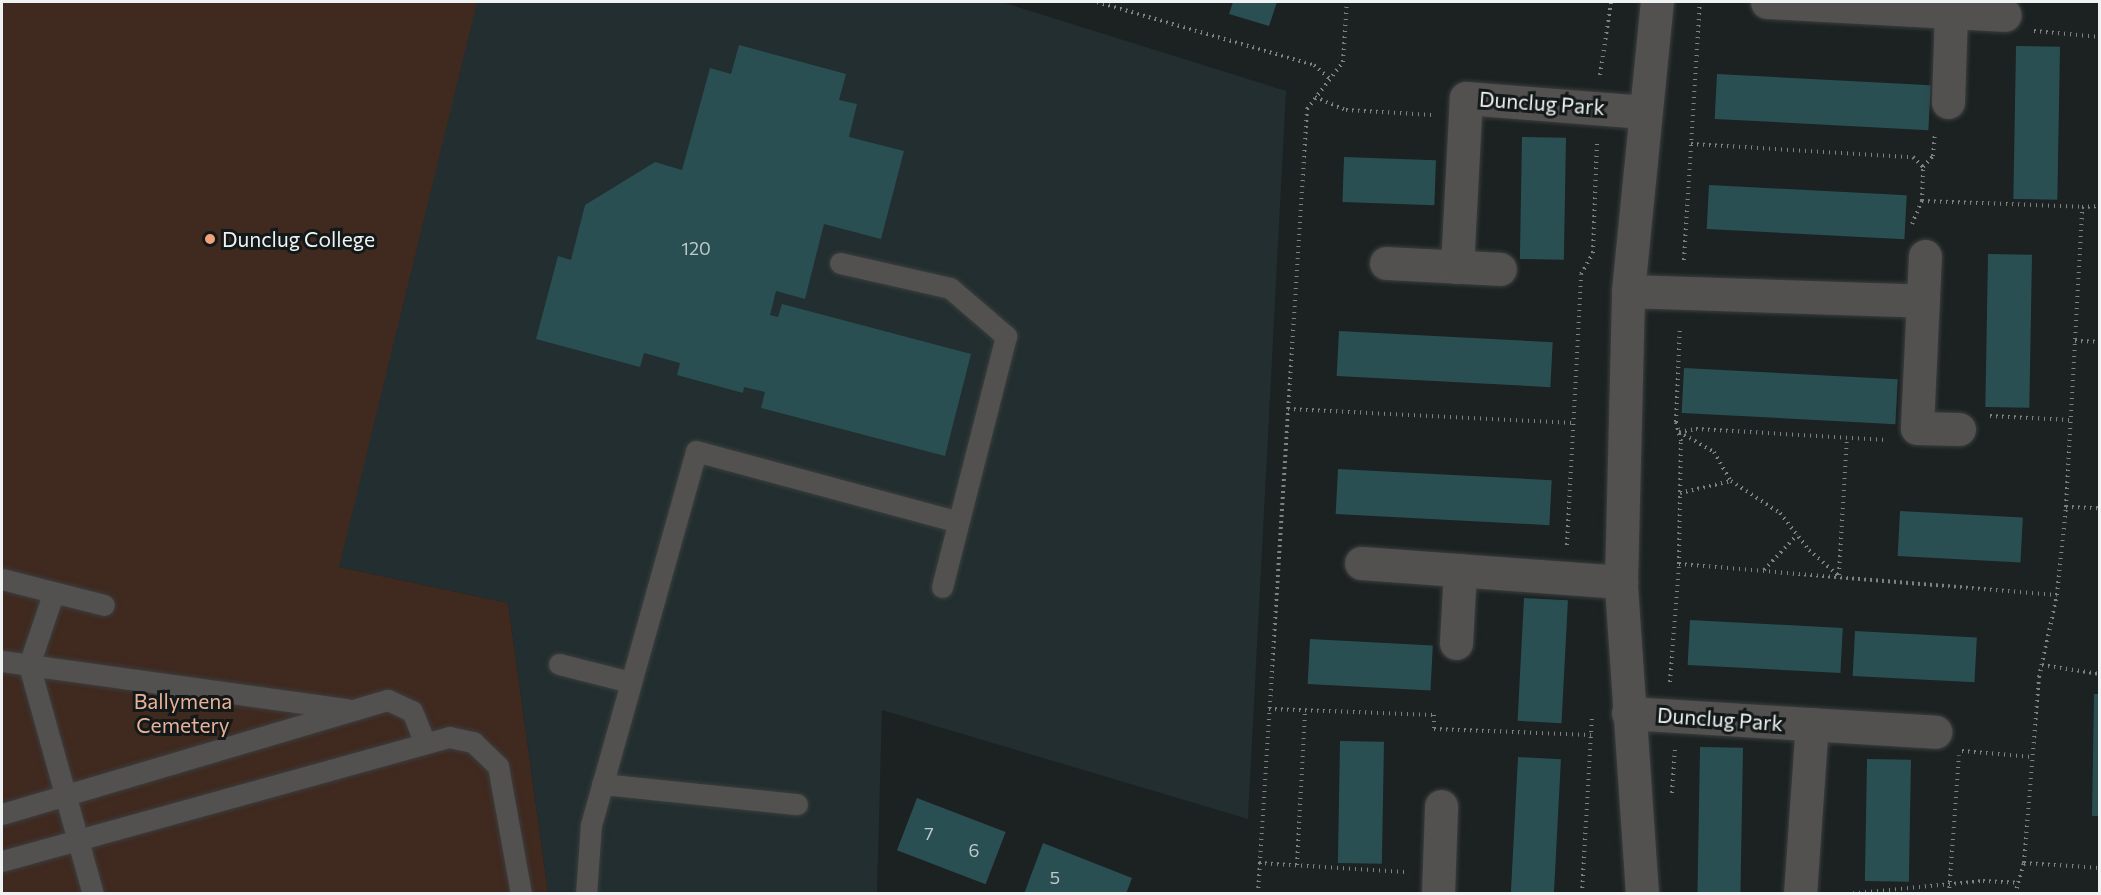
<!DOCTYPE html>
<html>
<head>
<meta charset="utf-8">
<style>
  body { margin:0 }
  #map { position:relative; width:2101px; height:895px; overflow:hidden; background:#1c2121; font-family:Commissioner,sans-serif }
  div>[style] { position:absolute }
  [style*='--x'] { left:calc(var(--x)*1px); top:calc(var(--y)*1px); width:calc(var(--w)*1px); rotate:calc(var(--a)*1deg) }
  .built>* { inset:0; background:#222e2f }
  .green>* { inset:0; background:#40291f }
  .building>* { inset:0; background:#294f52; transform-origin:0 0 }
  .path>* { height:4px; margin-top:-2px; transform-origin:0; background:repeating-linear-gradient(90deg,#7e8282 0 1.5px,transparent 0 6px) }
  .roads { filter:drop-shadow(0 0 2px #3a3e3e) drop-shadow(0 0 2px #3a3e3e) }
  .service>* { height:21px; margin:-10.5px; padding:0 10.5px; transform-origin:10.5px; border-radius:10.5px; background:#535150 }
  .minor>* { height:33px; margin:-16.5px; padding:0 16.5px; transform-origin:16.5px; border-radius:16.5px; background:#535150 }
  .dots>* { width:16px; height:16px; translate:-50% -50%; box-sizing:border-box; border:3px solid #131818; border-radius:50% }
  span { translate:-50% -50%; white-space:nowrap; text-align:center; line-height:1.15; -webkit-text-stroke:6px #131818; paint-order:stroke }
  .number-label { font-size:18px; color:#bec9ca }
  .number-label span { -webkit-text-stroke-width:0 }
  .street-label { font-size:21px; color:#eff2f2 }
  .poi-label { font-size:21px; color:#eff2f2 }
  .left { translate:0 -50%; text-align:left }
  .park-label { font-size:21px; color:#e9b298 }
  .frame { position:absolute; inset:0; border:3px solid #eff2f2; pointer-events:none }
</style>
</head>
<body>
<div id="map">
  <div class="built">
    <i style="clip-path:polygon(2px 2px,1002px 2px,1286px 91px,1248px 819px,882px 710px,877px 893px,548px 893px,508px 603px,339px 567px)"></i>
  </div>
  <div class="green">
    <i style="clip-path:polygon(2px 2px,477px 2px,339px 567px,508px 603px,548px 893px,2px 894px)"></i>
  </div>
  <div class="building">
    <i style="clip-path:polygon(1233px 2px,1277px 2px,1269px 26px,1229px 14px)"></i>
    <i style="clip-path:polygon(739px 45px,846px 74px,839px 100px,857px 104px,849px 137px,904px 151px,881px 239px,824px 224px,805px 299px,776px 291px,770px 315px,778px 317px,782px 304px,971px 354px,945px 456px,761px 408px,765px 392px,744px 387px,743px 393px,677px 375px,680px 363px,644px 353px,640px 367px,536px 339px,558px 256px,571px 260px,585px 205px,655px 162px,682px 170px,710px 68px,731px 74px)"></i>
    <i style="left:2016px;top:46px;width:44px;height:153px;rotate:1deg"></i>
    <i style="left:1717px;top:74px;width:214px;height:45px;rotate:3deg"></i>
    <i style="left:1522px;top:137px;width:44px;height:122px;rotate:1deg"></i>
    <i style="left:1344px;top:157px;width:92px;height:45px;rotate:2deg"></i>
    <i style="left:1709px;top:185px;width:198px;height:44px;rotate:3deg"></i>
    <i style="left:1988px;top:254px;width:44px;height:153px;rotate:1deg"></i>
    <i style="left:1339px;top:331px;width:214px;height:45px;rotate:3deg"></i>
    <i style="left:1684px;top:368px;width:214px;height:45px;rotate:3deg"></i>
    <i style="left:1338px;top:469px;width:214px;height:45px;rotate:3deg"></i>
    <i style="left:1900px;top:511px;width:123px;height:45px;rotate:3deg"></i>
    <i style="left:1524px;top:598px;width:44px;height:123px;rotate:3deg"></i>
    <i style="left:1690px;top:620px;width:153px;height:45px;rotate:3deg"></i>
    <i style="left:1855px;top:631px;width:122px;height:45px;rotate:3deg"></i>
    <i style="left:1310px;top:639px;width:123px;height:45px;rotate:3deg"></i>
    <i style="clip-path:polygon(2094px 694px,2100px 694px,2100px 816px,2092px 816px)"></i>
    <i style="left:1340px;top:741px;width:44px;height:122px;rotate:1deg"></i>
    <i style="left:1700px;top:747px;width:43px;height:147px;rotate:1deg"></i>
    <i style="left:1518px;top:757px;width:43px;height:137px;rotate:3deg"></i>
    <i style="left:1867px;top:759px;width:44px;height:122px;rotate:1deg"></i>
    <i style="left:917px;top:798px;width:95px;height:56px;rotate:21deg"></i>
    <i style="clip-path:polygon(1043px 843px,1132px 878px,1126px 894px,1024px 894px)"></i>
  </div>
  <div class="path">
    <i style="--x:1097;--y:2;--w:226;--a:16.2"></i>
    <i style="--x:1314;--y:65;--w:20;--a:41"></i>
    <i style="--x:2034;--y:31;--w:66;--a:5.2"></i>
    <i style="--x:1600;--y:75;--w:74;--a:-81.4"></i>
    <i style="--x:1315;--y:97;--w:34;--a:23"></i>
    <i style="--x:1346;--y:110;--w:86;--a:3.3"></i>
    <i style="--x:1691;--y:144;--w:222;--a:3.4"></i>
    <i style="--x:1913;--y:157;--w:14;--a:45"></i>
    <i style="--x:1922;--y:201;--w:160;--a:2.1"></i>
    <i style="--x:1912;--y:224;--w:25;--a:-67"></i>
    <i style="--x:1922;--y:201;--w:34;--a:-88"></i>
    <i style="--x:1923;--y:167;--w:15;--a:-48"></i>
    <i style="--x:1933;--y:156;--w:23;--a:-85"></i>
    <i style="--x:1684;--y:260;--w:258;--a:-86.5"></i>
    <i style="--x:2075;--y:341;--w:25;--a:2"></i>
    <i style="--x:1288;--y:409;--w:286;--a:2.8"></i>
    <i style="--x:1990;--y:416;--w:80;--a:2.9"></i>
    <i style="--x:1679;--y:432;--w:17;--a:-10"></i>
    <i style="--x:1696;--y:429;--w:191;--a:3.3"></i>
    <i style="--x:1679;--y:432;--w:40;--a:29.7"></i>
    <i style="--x:1714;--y:452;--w:34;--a:60"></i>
    <i style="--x:1731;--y:481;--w:59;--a:33.1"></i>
    <i style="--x:1780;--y:513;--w:47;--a:51.9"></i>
    <i style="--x:1809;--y:550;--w:38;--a:41"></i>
    <i style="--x:1680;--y:493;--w:52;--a:-13.2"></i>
    <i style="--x:2066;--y:507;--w:34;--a:2"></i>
    <i style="--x:1567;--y:545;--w:271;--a:-87"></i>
    <i style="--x:1581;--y:274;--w:24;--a:-60"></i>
    <i style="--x:1593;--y:253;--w:111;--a:-87.9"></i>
    <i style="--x:1679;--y:564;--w:379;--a:4.7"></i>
    <i style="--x:1764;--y:570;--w:48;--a:-46.7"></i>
    <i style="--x:1839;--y:575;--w:137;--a:-86.7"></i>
    <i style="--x:2042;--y:665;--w:59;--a:8.8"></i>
    <i style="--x:1670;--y:682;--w:118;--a:-85.6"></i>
    <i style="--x:1679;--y:564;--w:123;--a:-89.1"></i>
    <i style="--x:1681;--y:441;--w:20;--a:-105"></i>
    <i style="--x:1676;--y:422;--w:95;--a:-87.6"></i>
    <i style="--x:1269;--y:709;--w:165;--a:2.1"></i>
    <i style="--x:1434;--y:715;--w:14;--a:90"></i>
    <i style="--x:1434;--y:729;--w:157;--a:2.2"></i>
    <i style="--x:1962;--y:751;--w:71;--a:4.8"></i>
    <i style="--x:1672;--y:793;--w:44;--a:-86.1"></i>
    <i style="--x:1259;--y:863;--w:146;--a:3.5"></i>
    <i style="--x:2024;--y:863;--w:76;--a:3.8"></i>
    <i style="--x:1297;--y:865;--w:155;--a:-87"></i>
    <i style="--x:1258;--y:894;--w:787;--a:-86.43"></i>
    <i style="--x:1307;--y:109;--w:59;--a:-52.5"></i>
    <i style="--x:1343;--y:62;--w:60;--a:-86.2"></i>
    <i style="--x:1582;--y:894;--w:179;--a:-86.8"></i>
    <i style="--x:1847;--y:894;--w:137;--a:-5.5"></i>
    <i style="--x:1983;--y:881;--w:35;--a:3"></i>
    <i style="--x:1949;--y:894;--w:139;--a:-85.9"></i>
    <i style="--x:2015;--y:894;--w:32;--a:-74"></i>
    <i style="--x:2024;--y:863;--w:187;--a:-85.4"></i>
    <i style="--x:2039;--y:677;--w:84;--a:-77.6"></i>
    <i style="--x:2057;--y:595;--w:88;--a:-84.2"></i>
    <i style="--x:2066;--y:507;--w:300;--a:-86.9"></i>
    <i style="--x:2082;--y:207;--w:18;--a:-3"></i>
  </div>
  <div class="roads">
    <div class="service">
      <i style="--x:840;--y:263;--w:113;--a:12.8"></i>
      <i style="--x:950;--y:288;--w:74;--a:40.6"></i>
      <i style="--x:1006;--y:336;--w:259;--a:104.3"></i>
      <i style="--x:2;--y:579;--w:105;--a:14.3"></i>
      <i style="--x:53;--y:594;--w:75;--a:108.7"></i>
      <i style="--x:29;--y:665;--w:321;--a:7.9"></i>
      <i style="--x:2;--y:661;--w:27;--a:8"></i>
      <i style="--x:29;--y:665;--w:238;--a:74.4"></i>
      <i style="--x:559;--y:664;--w:73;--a:14.2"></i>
      <i style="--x:602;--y:784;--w:196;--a:5.9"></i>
      <i style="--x:2;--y:814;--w:402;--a:-16.5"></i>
      <i style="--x:388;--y:700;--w:26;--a:25"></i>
      <i style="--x:412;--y:711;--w:31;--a:68"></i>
      <i style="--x:2;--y:861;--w:464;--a:-15.5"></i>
      <i style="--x:449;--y:737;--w:25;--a:12"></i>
      <i style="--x:473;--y:742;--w:35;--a:44"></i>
      <i style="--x:498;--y:766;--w:130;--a:79.8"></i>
      <i style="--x:586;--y:894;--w:69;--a:-85.9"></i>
      <i style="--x:591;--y:825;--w:388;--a:-74.3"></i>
      <i style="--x:696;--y:451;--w:269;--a:15.1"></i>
    </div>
    <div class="minor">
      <i style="--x:1767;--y:2;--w:238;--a:3.1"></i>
      <i style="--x:1948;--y:102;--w:89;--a:-88.1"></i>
      <i style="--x:1925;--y:256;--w:172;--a:92.7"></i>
      <i style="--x:1917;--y:428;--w:42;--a:1.4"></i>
      <i style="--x:1386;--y:263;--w:114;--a:3"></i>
      <i style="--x:1457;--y:267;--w:169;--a:-87"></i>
      <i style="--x:1466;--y:98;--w:178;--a:4.5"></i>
      <i style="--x:1628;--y:291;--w:295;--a:1.9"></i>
      <i style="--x:1361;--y:563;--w:261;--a:4.2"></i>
      <i style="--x:1456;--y:643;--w:73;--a:-86.9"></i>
      <i style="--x:1628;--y:713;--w:308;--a:3.5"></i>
      <i style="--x:1438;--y:894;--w:88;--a:-88"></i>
      <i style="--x:1642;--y:894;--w:313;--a:-93.9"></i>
      <i style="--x:1621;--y:582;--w:291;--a:-88.6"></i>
      <i style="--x:1628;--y:291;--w:290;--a:-84.3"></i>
      <i style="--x:1800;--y:894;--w:170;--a:-86"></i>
    </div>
  </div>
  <div class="dots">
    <i style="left:210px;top:239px;background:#f1a17c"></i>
  </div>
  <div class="number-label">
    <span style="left:696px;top:248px">120</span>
    <span style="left:929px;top:833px">7</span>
    <span style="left:974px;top:850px">6</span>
    <span style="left:1055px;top:877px">5</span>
  </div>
  <div class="street-label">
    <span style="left:1542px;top:103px;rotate:4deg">Dunclug Park</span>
    <span style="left:1720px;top:719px;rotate:4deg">Dunclug Park</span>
  </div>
  <div class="poi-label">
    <span class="left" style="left:222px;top:239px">Dunclug College</span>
  </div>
  <div class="park-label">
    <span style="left:183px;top:713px">Ballymena<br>Cemetery</span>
  </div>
  <div class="frame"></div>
</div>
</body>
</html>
